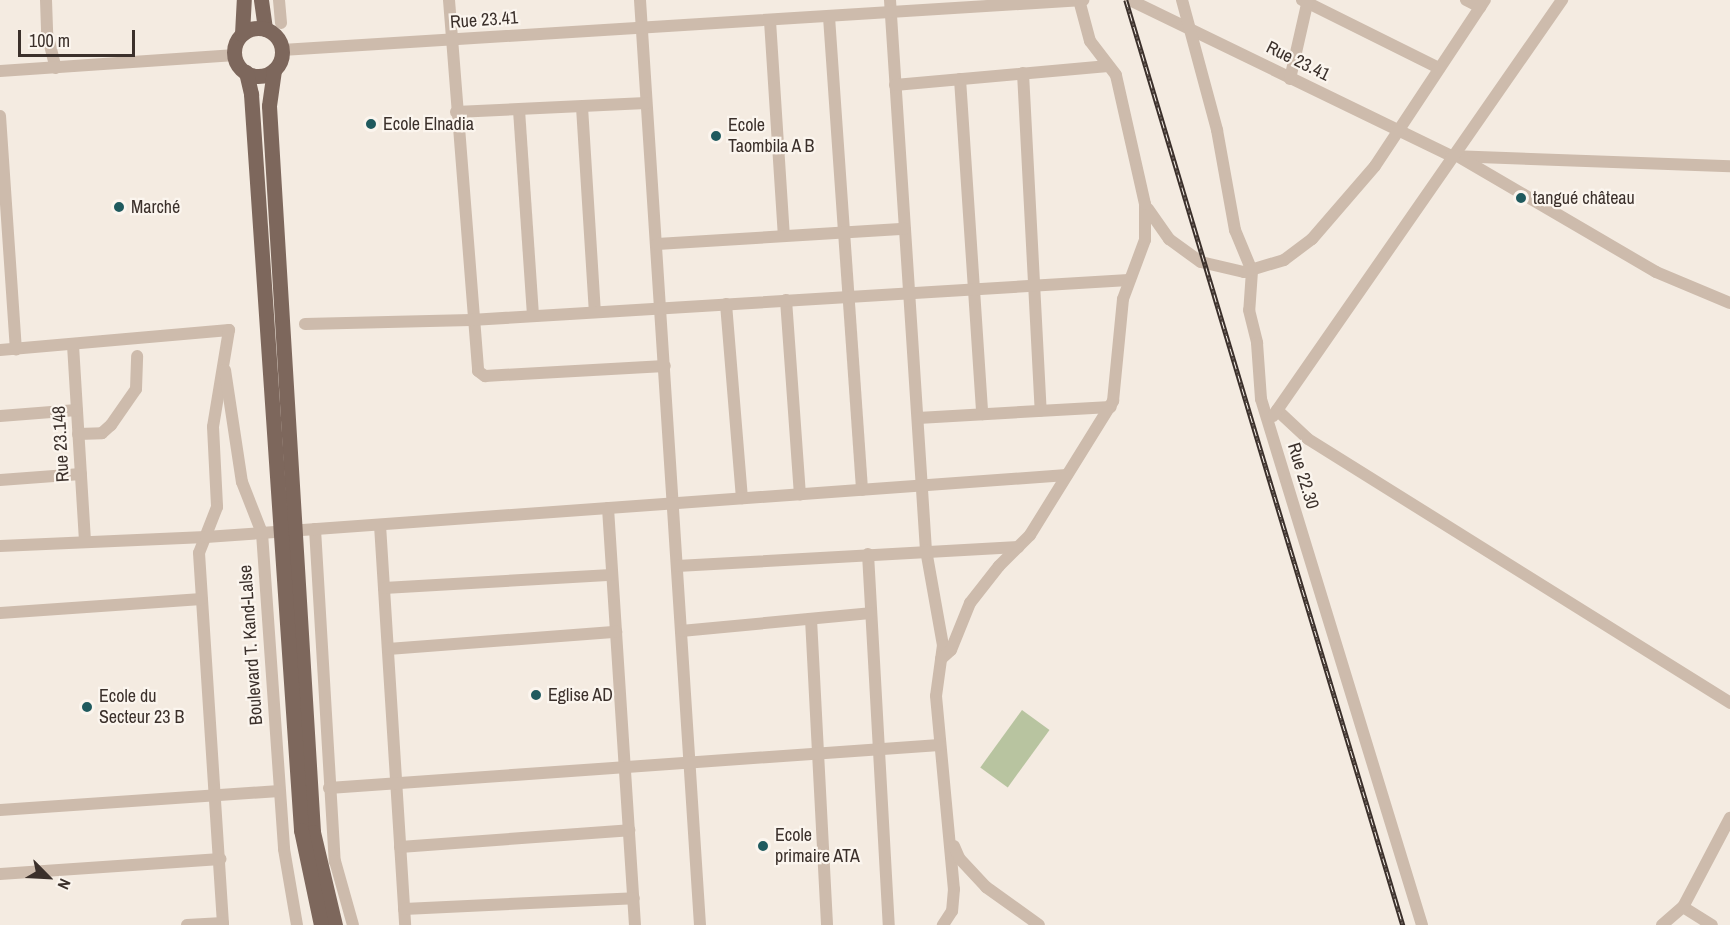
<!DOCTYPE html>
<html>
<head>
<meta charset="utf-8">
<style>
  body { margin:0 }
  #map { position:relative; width:1730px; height:925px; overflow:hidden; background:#f4ebe1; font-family:"Archivo Narrow",sans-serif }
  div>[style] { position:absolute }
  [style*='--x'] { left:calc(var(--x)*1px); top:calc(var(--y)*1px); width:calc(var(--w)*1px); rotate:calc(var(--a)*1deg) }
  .green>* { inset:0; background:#b8c4a0; transform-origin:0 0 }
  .minor>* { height:12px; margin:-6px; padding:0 6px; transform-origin:6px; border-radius:6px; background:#cdbbac }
  .major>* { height:15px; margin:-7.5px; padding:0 7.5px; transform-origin:7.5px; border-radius:7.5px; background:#7d675c }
  .major>.ring { margin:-7.5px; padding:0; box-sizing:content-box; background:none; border:15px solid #7d675c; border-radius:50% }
  .rail>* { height:4.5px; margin-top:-2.25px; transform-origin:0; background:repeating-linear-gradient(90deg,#fbf5ee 0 7px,#3b302b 0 14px); box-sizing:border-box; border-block:2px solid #3b302b }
  .dots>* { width:16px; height:16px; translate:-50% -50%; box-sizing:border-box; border:3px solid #fbf5ee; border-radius:50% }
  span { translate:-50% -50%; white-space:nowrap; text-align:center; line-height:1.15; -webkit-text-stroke:4.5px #fbf5ee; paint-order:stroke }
  .street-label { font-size:18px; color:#3b302b }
  .poi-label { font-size:18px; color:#3b302b }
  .left { translate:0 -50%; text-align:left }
  .north { position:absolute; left:18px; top:847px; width:60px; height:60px; -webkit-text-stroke:4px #fbf5ee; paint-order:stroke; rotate:114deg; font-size:16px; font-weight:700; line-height:24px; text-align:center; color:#3b302b }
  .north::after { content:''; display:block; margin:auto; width:21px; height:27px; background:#3b302b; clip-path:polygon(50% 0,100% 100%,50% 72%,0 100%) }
  .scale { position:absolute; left:18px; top:30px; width:117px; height:27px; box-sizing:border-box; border:3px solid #3b302b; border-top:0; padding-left:8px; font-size:18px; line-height:21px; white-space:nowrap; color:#3b302b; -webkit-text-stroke:4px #fbf5ee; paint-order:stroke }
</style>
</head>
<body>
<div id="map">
  <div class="green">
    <i style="left:1022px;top:710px;width:34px;height:71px;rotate:36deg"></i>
  </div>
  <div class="minor">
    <i style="--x:46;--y:0;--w:33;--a:88"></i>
    <i style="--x:47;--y:33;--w:36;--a:76"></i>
    <i style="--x:279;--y:0;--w:23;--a:85"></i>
    <i style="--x:449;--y:0;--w:372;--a:85.5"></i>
    <i style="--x:478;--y:371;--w:9;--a:36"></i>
    <i style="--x:485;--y:376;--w:180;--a:-3.2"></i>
    <i style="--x:640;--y:0;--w:927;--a:86.29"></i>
    <i style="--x:890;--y:0;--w:551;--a:86.26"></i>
    <i style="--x:926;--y:550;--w:97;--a:79.9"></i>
    <i style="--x:943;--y:645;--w:51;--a:97.8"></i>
    <i style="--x:936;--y:696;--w:194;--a:84.7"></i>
    <i style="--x:954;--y:889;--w:22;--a:95"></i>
    <i style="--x:952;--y:911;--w:17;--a:123"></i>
    <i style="--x:1130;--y:0;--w:357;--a:25.9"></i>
    <i style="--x:1451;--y:156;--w:279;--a:2.1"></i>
    <i style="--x:1182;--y:0;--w:135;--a:74.9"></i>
    <i style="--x:1217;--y:130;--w:102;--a:79.8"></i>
    <i style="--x:1235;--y:230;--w:44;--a:67.5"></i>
    <i style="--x:1252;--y:271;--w:39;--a:94"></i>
    <i style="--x:1249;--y:310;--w:34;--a:76"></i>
    <i style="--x:1257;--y:343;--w:56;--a:85.9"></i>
    <i style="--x:1261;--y:399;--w:550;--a:72.98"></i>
    <i style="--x:1302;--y:0;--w:153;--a:26.4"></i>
    <i style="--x:1466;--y:0;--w:16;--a:27"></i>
    <i style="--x:829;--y:17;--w:474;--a:86"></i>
    <i style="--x:770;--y:21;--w:215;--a:86.3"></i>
    <i style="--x:282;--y:50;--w:803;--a:-3.57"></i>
    <i style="--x:0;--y:71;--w:236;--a:-3.9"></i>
    <i style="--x:1023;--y:73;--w:338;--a:87"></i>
    <i style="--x:960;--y:79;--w:336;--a:86.2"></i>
    <i style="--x:1290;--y:79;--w:81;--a:-77.2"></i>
    <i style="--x:895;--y:85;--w:214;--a:-5.1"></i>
    <i style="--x:582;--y:107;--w:205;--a:86.4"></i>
    <i style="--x:519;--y:110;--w:206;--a:86.1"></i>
    <i style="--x:456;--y:112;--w:190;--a:-2.7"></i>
    <i style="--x:0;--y:116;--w:234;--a:86.1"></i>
    <i style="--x:1461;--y:158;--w:226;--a:30.3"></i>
    <i style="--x:1656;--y:272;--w:80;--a:22.7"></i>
    <i style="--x:1148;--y:209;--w:37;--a:55"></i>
    <i style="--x:1169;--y:239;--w:39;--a:36"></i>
    <i style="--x:1201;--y:262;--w:44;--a:13.1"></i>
    <i style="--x:1244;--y:272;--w:42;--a:-16.7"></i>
    <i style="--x:1284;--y:260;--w:35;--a:-37"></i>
    <i style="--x:1312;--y:239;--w:96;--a:-49.2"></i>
    <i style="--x:1375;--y:166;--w:199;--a:-56.5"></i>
    <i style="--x:657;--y:244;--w:248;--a:-3.5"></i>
    <i style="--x:786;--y:300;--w:195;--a:85.9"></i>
    <i style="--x:726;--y:304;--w:195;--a:85.3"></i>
    <i style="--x:305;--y:324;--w:166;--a:-1.4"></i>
    <i style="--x:471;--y:320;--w:659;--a:-3.48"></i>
    <i style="--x:73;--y:345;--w:195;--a:86.5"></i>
    <i style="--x:0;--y:350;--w:230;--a:-5"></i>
    <i style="--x:229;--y:330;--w:98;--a:99.4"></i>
    <i style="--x:213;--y:427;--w:80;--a:87.1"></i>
    <i style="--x:217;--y:507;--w:49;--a:111.4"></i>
    <i style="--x:199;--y:553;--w:373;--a:86.3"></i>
    <i style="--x:225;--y:370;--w:113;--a:81.4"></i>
    <i style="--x:242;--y:482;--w:55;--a:68.6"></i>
    <i style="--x:262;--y:533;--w:317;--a:86"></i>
    <i style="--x:284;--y:849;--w:77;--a:80.3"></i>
    <i style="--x:1277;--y:410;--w:42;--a:43.1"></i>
    <i style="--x:1308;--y:439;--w:498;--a:32"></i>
    <i style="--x:0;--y:416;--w:77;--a:-4.5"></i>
    <i style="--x:1273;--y:416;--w:507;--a:-55.21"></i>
    <i style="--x:918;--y:418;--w:193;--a:-3.3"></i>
    <i style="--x:78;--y:434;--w:24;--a:-2"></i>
    <i style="--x:102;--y:433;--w:12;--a:-42"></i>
    <i style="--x:111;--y:425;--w:44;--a:-55.2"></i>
    <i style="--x:136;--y:389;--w:33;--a:-88"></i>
    <i style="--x:0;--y:480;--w:81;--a:-4.2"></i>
    <i style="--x:608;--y:508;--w:418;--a:86.3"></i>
    <i style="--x:380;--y:525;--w:401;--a:86.4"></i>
    <i style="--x:315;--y:529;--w:333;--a:86.6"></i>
    <i style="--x:335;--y:861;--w:66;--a:74.3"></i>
    <i style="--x:0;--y:546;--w:206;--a:-2.5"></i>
    <i style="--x:206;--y:537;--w:863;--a:-4.12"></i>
    <i style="--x:868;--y:554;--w:372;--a:86.8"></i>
    <i style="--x:677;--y:566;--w:342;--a:-3.2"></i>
    <i style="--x:384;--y:588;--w:228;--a:-3.3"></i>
    <i style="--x:0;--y:613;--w:202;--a:-4"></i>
    <i style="--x:811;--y:619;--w:306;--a:87"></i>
    <i style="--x:681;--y:631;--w:190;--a:-5.4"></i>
    <i style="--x:388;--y:649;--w:229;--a:-4.3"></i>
    <i style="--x:941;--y:659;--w:13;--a:-42"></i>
    <i style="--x:951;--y:650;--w:51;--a:-68"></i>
    <i style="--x:970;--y:603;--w:47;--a:-51.9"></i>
    <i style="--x:999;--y:566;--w:44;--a:-45"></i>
    <i style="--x:1030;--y:535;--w:158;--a:-58.2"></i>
    <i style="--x:1113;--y:401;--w:102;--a:-84.4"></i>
    <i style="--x:1123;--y:299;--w:63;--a:-69.6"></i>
    <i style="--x:1145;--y:240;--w:36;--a:-90"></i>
    <i style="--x:1145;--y:204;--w:132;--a:-102.7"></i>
    <i style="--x:1116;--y:75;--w:43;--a:-127.4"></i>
    <i style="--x:1090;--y:41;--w:42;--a:-105"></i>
    <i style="--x:329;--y:788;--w:612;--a:-4.03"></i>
    <i style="--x:0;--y:810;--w:280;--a:-3.9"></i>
    <i style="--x:954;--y:846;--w:13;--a:67"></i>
    <i style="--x:959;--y:858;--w:40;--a:47"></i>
    <i style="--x:986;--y:887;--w:65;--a:35.6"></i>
    <i style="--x:400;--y:847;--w:230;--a:-4.2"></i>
    <i style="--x:0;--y:874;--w:221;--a:-3.9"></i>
    <i style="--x:1683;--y:907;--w:34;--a:32"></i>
    <i style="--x:404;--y:909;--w:230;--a:-2.7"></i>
    <i style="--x:187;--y:925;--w:36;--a:-3"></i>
    <i style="--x:1662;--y:925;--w:28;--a:-41"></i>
    <i style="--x:1683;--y:907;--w:101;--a:-62.2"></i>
  </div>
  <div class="major">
    <i style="--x:261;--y:0;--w:29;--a:82"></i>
    <i class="ring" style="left:234px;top:28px;width:33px;height:33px"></i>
    <i style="--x:242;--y:34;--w:34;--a:-87"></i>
    <i style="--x:274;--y:70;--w:36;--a:98"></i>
    <i style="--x:269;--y:106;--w:727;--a:86.53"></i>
    <i style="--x:313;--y:832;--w:96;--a:76.7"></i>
    <i style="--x:246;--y:72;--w:23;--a:77"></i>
    <i style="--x:251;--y:94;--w:738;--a:86.11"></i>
    <i style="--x:301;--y:830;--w:97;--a:78.1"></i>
  </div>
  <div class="rail">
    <i style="--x:1126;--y:0;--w:966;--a:73.33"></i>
  </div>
  <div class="dots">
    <i style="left:371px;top:124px;background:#1f5a5e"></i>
    <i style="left:716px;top:136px;background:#1f5a5e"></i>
    <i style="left:1521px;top:198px;background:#1f5a5e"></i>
    <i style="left:119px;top:207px;background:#1f5a5e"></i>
    <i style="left:536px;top:695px;background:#1f5a5e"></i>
    <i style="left:87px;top:707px;background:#1f5a5e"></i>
    <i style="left:763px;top:846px;background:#1f5a5e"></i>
  </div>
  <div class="street-label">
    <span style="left:484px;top:20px;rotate:-4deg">Rue 23.41</span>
    <span style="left:1298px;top:61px;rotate:26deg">Rue 23.41</span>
    <span style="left:61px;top:444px;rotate:-93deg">Rue 23.148</span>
    <span style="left:1303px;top:476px;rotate:73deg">Rue 22.30</span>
    <span style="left:251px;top:645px;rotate:-94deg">Boulevard T. Kand-Lalse</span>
  </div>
  <div class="poi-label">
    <span class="left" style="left:383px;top:124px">Ecole Elnadia</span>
    <span class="left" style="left:728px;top:136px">Ecole<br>Taombila A B</span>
    <span class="left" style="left:1533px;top:198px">tangué château</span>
    <span class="left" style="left:131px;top:207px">Marché</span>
    <span class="left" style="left:548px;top:695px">Eglise AD</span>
    <span class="left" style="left:99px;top:707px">Ecole du<br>Secteur 23 B</span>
    <span class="left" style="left:775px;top:846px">Ecole<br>primaire ATA</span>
  </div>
  <div class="north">N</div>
  <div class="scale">100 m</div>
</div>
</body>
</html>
